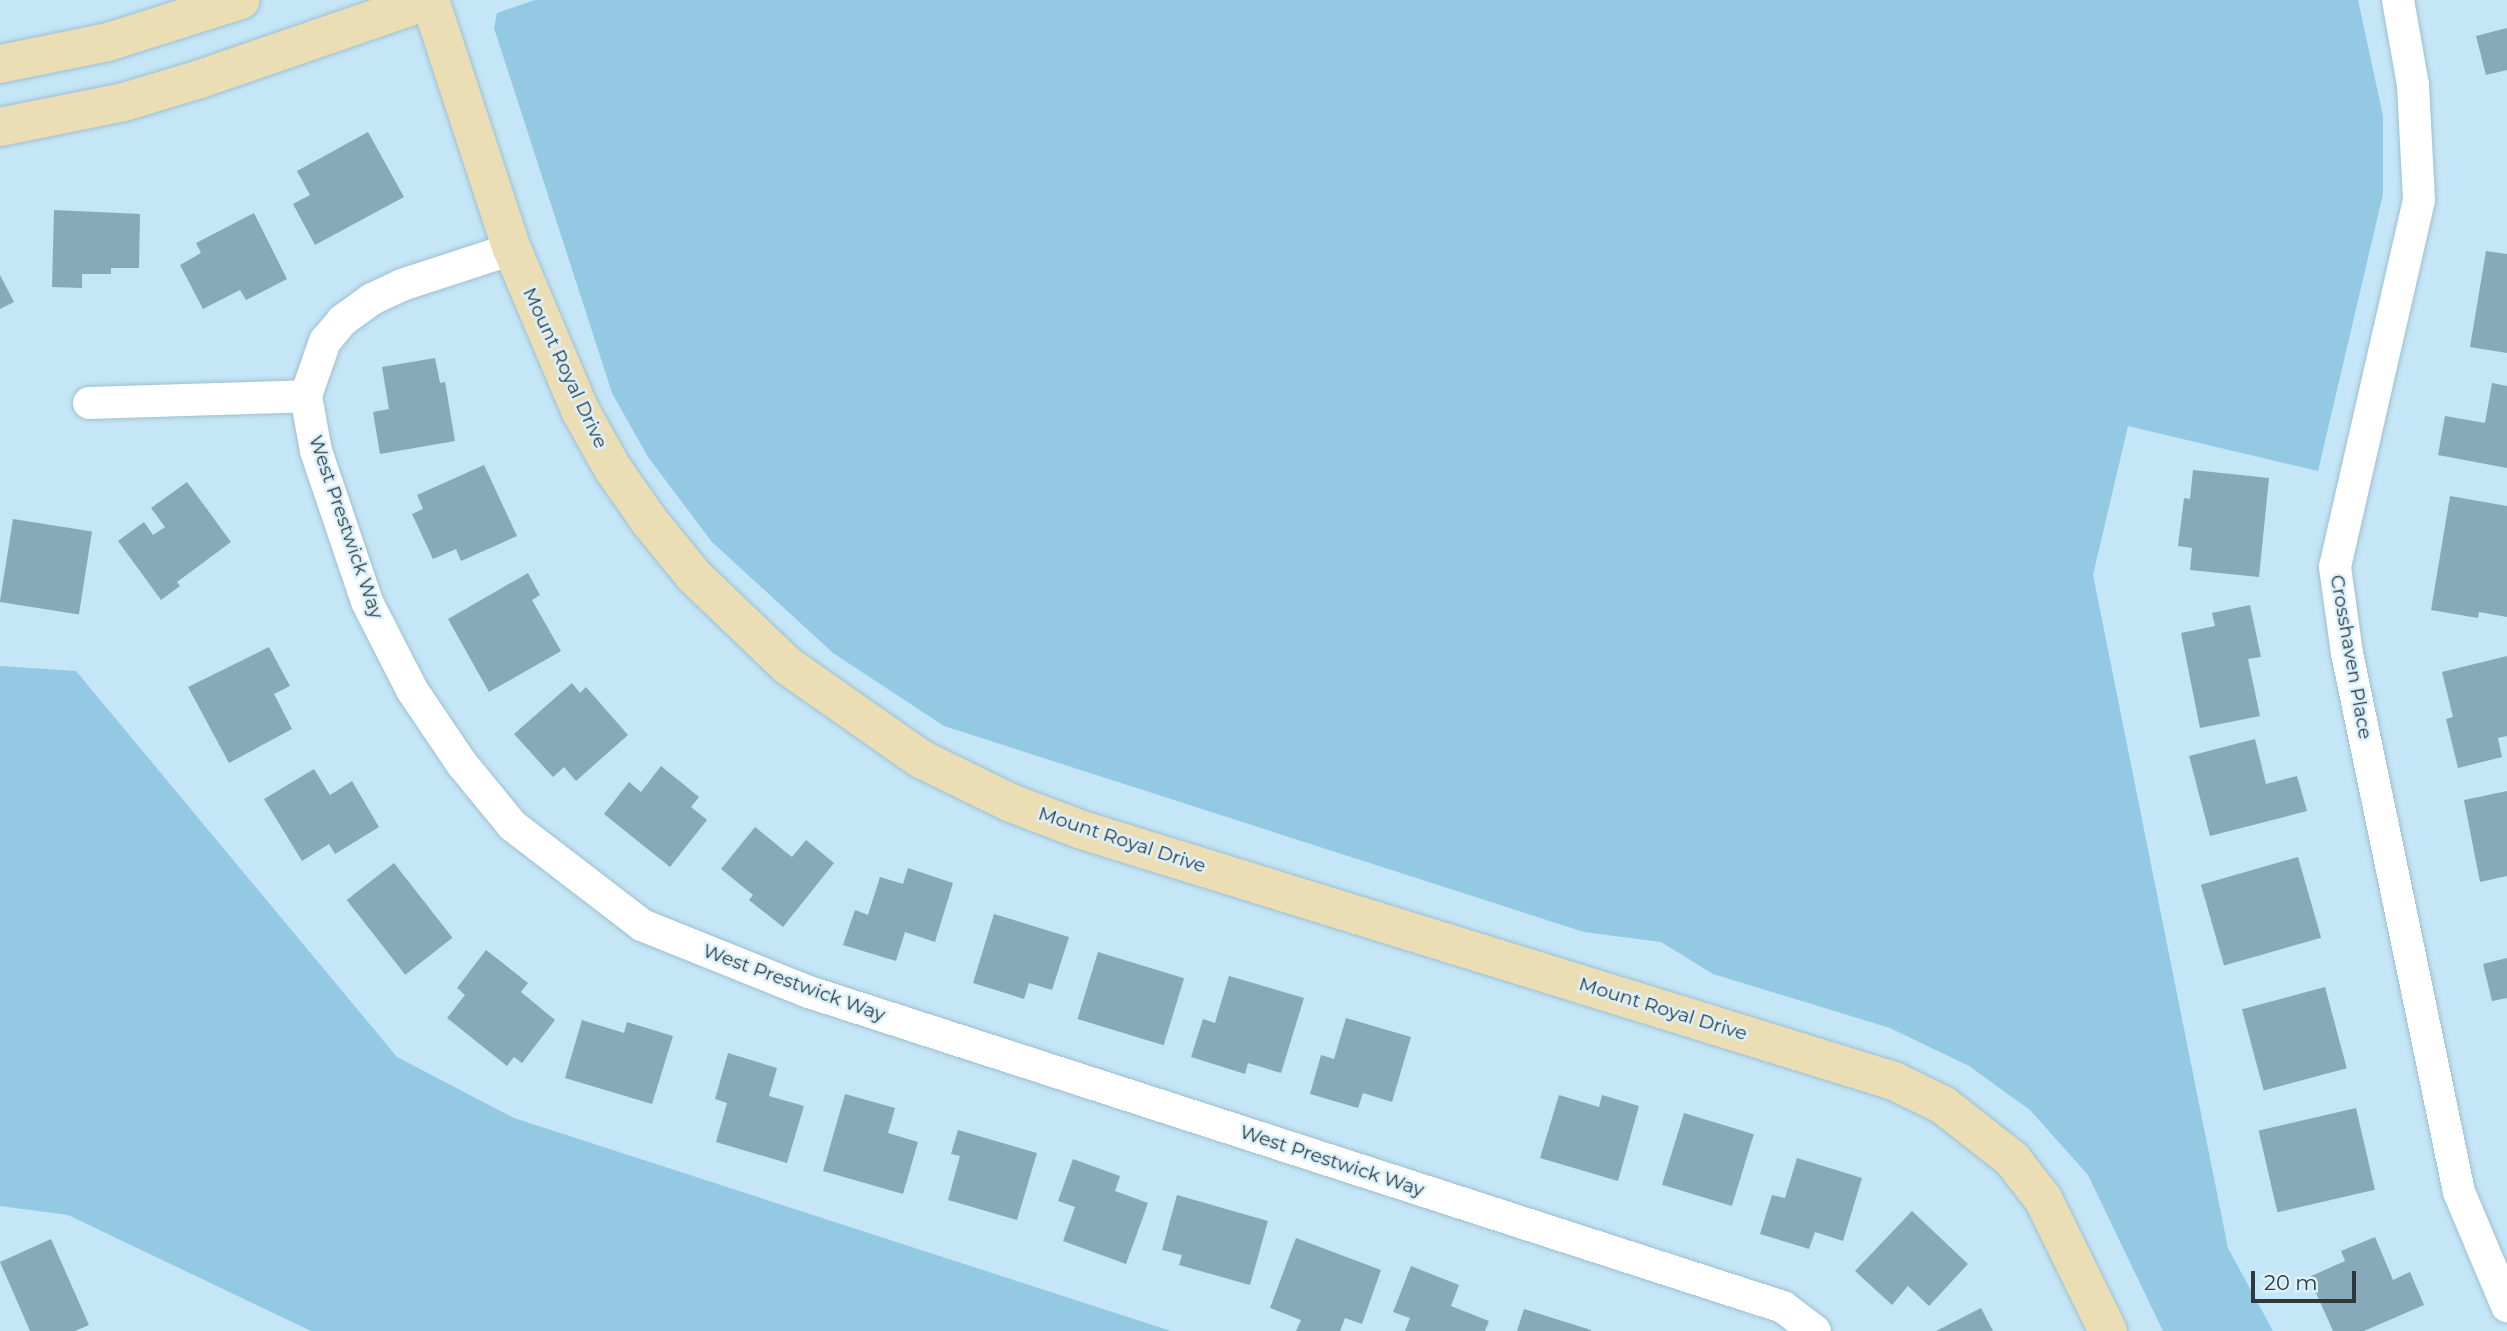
<!DOCTYPE html>
<html>
<head>
<meta charset="utf-8">
<style>
  body { margin:0 }
  #map { position:relative; width:2507px; height:1331px; overflow:hidden; background:#c4e6f7; font-family:Montserrat,sans-serif }
  div>[style] { position:absolute }
  [style*='--x'] { left:calc(var(--x)*1px); top:calc(var(--y)*1px); width:calc(var(--w)*1px); rotate:calc(var(--a)*1deg) }
  .green>* { inset:0; background:#93c9e3 }
  .building>* { inset:0; background:#88a9b9; transform-origin:0 0 }
  .roads { filter:drop-shadow(0 0 2px #9ebfcf) drop-shadow(0 0 2px #9ebfcf) }
  .street>* { height:32px; margin:-16px; padding:0 16px; transform-origin:16px; border-radius:16px; background:#fff }
  .secondary>* { height:38px; margin:-19px; padding:0 19px; transform-origin:19px; border-radius:19px; background:#ebdeb4 }
  span { translate:-50% -50%; white-space:nowrap; text-align:center; line-height:1.15; -webkit-text-stroke:5px #dcf1fb; paint-order:stroke }
  .street-label { font-size:19px; color:#2c3a40 }
  .scale { position:absolute; left:2251px; top:1271px; width:105px; height:32px; box-sizing:border-box; border:4px solid #2c3a40; border-top:0; padding-left:9px; font-size:21px; line-height:24px; white-space:nowrap; color:#2c3a40; -webkit-text-stroke:5px #dcf1fb; paint-order:stroke }
</style>
</head>
<body>
<div id="map">
  <div class="green">
    <i style="clip-path:polygon(535px 0,2358px 0,2383px 116px,2383px 194px,2318px 471px,2128px 426px,2093px 575px,2228px 1248px,2273px 1331px,2163px 1331px,2088px 1175px,2030px 1110px,1969px 1066px,1890px 1028px,1713px 974px,1661px 942px,1584px 932px,944px 726px,833px 653px,712px 542px,648px 457px,612px 393px,494px 28px,497px 13px)"></i>
    <i style="clip-path:polygon(0 666px,76px 671px,397px 1057px,514px 1118px,1171px 1331px,311px 1331px,68px 1215px,0 1206px)"></i>
  </div>
  <div class="building">
    <i style="clip-path:polygon(2507px 28px,2507px 70px,2486px 75px,2476px 36px)"></i>
    <i style="clip-path:polygon(368px 132px,404px 197px,315px 245px,293px 204px,310px 195px,297px 171px)"></i>
    <i style="clip-path:polygon(54px 210px,140px 214px,139px 268px,111px 268px,111px 274px,82px 274px,82px 288px,52px 287px)"></i>
    <i style="clip-path:polygon(254px 213px,287px 279px,246px 300px,240px 290px,203px 309px,180px 265px,201px 253px,196px 243px)"></i>
    <i style="clip-path:polygon(2486px 251px,2507px 254px,2507px 353px,2470px 347px)"></i>
    <i style="clip-path:polygon(0 275px,14px 302px,0 309px)"></i>
    <i style="clip-path:polygon(435px 358px,440px 383px,445px 382px,455px 441px,380px 454px,373px 412px,389px 409px,382px 367px)"></i>
    <i style="clip-path:polygon(2492px 383px,2507px 386px,2507px 468px,2438px 455px,2445px 416px,2485px 423px)"></i>
    <i style="clip-path:polygon(484px 465px,517px 536px,461px 561px,456px 549px,433px 559px,412px 514px,423px 509px,417px 495px)"></i>
    <i style="clip-path:polygon(2193px 470px,2269px 478px,2259px 577px,2190px 570px,2192px 548px,2178px 546px,2184px 498px,2190px 499px)"></i>
    <i style="clip-path:polygon(187px 482px,231px 542px,177px 582px,180px 586px,161px 600px,118px 541px,144px 522px,153px 535px,165px 527px,151px 508px)"></i>
    <i style="clip-path:polygon(2450px 496px,2507px 506px,2507px 617px,2479px 612px,2478px 618px,2431px 610px)"></i>
    <i style="left:13px;top:519px;width:80px;height:84px;rotate:9deg"></i>
    <i style="clip-path:polygon(528px 573px,540px 595px,532px 600px,561px 651px,489px 692px,448px 619px)"></i>
    <i style="clip-path:polygon(2250px 605px,2261px 657px,2248px 659px,2260px 716px,2200px 728px,2181px 633px,2215px 626px,2212px 613px)"></i>
    <i style="clip-path:polygon(269px 647px,290px 686px,274px 694px,292px 729px,229px 763px,188px 687px)"></i>
    <i style="clip-path:polygon(2507px 656px,2507px 736px,2498px 738px,2502px 757px,2458px 768px,2446px 719px,2453px 717px,2442px 672px)"></i>
    <i style="clip-path:polygon(572px 683px,580px 693px,586px 687px,628px 735px,576px 781px,564px 767px,553px 777px,514px 734px)"></i>
    <i style="clip-path:polygon(2255px 739px,2266px 784px,2297px 776px,2307px 811px,2210px 836px,2189px 756px)"></i>
    <i style="clip-path:polygon(661px 766px,699px 797px,691px 807px,707px 820px,670px 867px,604px 814px,629px 782px,641px 792px)"></i>
    <i style="clip-path:polygon(314px 769px,330px 795px,352px 781px,379px 827px,335px 854px,329px 844px,302px 861px,264px 799px)"></i>
    <i style="clip-path:polygon(2507px 791px,2507px 876px,2480px 882px,2464px 800px)"></i>
    <i style="clip-path:polygon(755px 827px,792px 857px,806px 840px,834px 863px,783px 927px,749px 900px,753px 895px,721px 869px)"></i>
    <i style="left:2298px;top:857px;width:84px;height:101px;rotate:74deg"></i>
    <i style="left:394px;top:863px;width:95px;height:60px;rotate:52deg"></i>
    <i style="clip-path:polygon(908px 868px,953px 883px,935px 942px,905px 932px,896px 961px,843px 945px,855px 910px,868px 915px,880px 877px,903px 884px)"></i>
    <i style="clip-path:polygon(994px 914px,1069px 937px,1052px 990px,1029px 983px,1024px 999px,973px 983px)"></i>
    <i style="clip-path:polygon(486px 950px,528px 983px,521px 992px,555px 1020px,522px 1063px,514px 1057px,507px 1066px,447px 1018px,465px 995px,457px 988px)"></i>
    <i style="left:1098px;top:952px;width:90px;height:70px;rotate:17deg"></i>
    <i style="clip-path:polygon(2507px 958px,2507px 998px,2492px 1001px,2483px 964px)"></i>
    <i style="clip-path:polygon(1229px 976px,1304px 998px,1281px 1073px,1248px 1063px,1245px 1074px,1191px 1057px,1203px 1019px,1215px 1023px)"></i>
    <i style="left:2325px;top:987px;width:84px;height:86px;rotate:75deg"></i>
    <i style="clip-path:polygon(1346px 1018px,1411px 1037px,1392px 1102px,1363px 1093px,1358px 1108px,1310px 1094px,1321px 1055px,1334px 1059px)"></i>
    <i style="clip-path:polygon(582px 1020px,624px 1033px,627px 1022px,673px 1036px,652px 1104px,565px 1078px)"></i>
    <i style="clip-path:polygon(728px 1053px,777px 1068px,769px 1096px,804px 1106px,787px 1163px,716px 1142px,727px 1103px,715px 1099px)"></i>
    <i style="clip-path:polygon(845px 1094px,895px 1108px,888px 1133px,918px 1142px,903px 1194px,823px 1171px)"></i>
    <i style="clip-path:polygon(1559px 1095px,1599px 1107px,1602px 1095px,1639px 1106px,1618px 1181px,1540px 1158px)"></i>
    <i style="left:2356px;top:1108px;width:84px;height:100px;rotate:77deg"></i>
    <i style="left:1684px;top:1113px;width:73px;height:75px;rotate:17deg"></i>
    <i style="clip-path:polygon(958px 1130px,1037px 1153px,1017px 1220px,948px 1200px,960px 1156px,951px 1154px)"></i>
    <i style="clip-path:polygon(1797px 1158px,1862px 1178px,1843px 1241px,1815px 1232px,1809px 1249px,1760px 1234px,1772px 1195px,1785px 1198px)"></i>
    <i style="clip-path:polygon(1073px 1159px,1120px 1176px,1115px 1191px,1148px 1203px,1126px 1264px,1063px 1241px,1075px 1207px,1058px 1201px)"></i>
    <i style="clip-path:polygon(1177px 1195px,1268px 1221px,1250px 1285px,1179px 1265px,1182px 1255px,1162px 1250px)"></i>
    <i style="clip-path:polygon(1912px 1211px,1968px 1264px,1929px 1306px,1908px 1286px,1892px 1305px,1855px 1271px)"></i>
    <i style="clip-path:polygon(2375px 1237px,2393px 1280px,2410px 1272px,2424px 1305px,2364px 1331px,2333px 1331px,2309px 1277px,2345px 1261px,2341px 1251px)"></i>
    <i style="clip-path:polygon(1296px 1238px,1381px 1270px,1362px 1324px,1345px 1318px,1340px 1331px,1296px 1331px,1301px 1320px,1270px 1308px)"></i>
    <i style="clip-path:polygon(51px 1239px,89px 1325px,75px 1331px,30px 1331px,0 1262px)"></i>
    <i style="clip-path:polygon(1411px 1266px,1459px 1285px,1451px 1306px,1489px 1321px,1485px 1331px,1405px 1331px,1410px 1318px,1393px 1312px)"></i>
    <i style="clip-path:polygon(1981px 1308px,1993px 1331px,1936px 1331px)"></i>
    <i style="clip-path:polygon(1524px 1309px,1591px 1330px,1591px 1331px,1517px 1331px)"></i>
  </div>
  <div class="roads">
    <div class="street">
      <i style="--x:2398;--y:0;--w:86;--a:80"></i>
      <i style="--x:2413;--y:85;--w:115;--a:87"></i>
      <i style="--x:2419;--y:200;--w:376;--a:102.9"></i>
      <i style="--x:2335;--y:567;--w:87;--a:82.1"></i>
      <i style="--x:2347;--y:653;--w:551;--a:78.26"></i>
      <i style="--x:2459;--y:1192;--w:124;--a:67.2"></i>
      <i style="--x:512;--y:249;--w:116;--a:161.9"></i>
      <i style="--x:402;--y:285;--w:33;--a:155"></i>
      <i style="--x:372;--y:299;--w:37;--a:144"></i>
      <i style="--x:342;--y:321;--w:26;--a:130"></i>
      <i style="--x:325;--y:341;--w:58;--a:109.1"></i>
      <i style="--x:306;--y:396;--w:56;--a:79.7"></i>
      <i style="--x:316;--y:451;--w:159;--a:71.3"></i>
      <i style="--x:367;--y:602;--w:99;--a:62.9"></i>
      <i style="--x:412;--y:690;--w:89;--a:56"></i>
      <i style="--x:462;--y:764;--w:80;--a:50.6"></i>
      <i style="--x:513;--y:826;--w:163;--a:37.5"></i>
      <i style="--x:642;--y:925;--w:180;--a:21.9"></i>
      <i style="--x:809;--y:992;--w:1024;--a:17.92"></i>
      <i style="--x:1783;--y:1307;--w:40;--a:37"></i>
      <i style="--x:89;--y:403;--w:217;--a:-1.8"></i>
    </div>
    <div class="secondary">
      <i style="--x:430;--y:0;--w:262;--a:71.8"></i>
      <i style="--x:512;--y:249;--w:177;--a:67.1"></i>
      <i style="--x:581;--y:412;--w:65;--a:60.7"></i>
      <i style="--x:613;--y:469;--w:65;--a:55.1"></i>
      <i style="--x:650;--y:522;--w:70;--a:50.8"></i>
      <i style="--x:694;--y:576;--w:130;--a:43.8"></i>
      <i style="--x:788;--y:666;--w:162;--a:35"></i>
      <i style="--x:921;--y:759;--w:100;--a:26.1"></i>
      <i style="--x:1011;--y:803;--w:76;--a:20.8"></i>
      <i style="--x:1082;--y:830;--w:850;--a:17.18"></i>
      <i style="--x:1894;--y:1081;--w:55;--a:26.1"></i>
      <i style="--x:1943;--y:1105;--w:88;--a:38"></i>
      <i style="--x:2012;--y:1159;--w:51;--a:52.2"></i>
      <i style="--x:2043;--y:1199;--w:147;--a:63.8"></i>
      <i style="--x:0;--y:64;--w:110;--a:-11.5"></i>
      <i style="--x:108;--y:42;--w:139;--a:-17.5"></i>
      <i style="--x:0;--y:127;--w:126;--a:-11.4"></i>
      <i style="--x:124;--y:102;--w:79;--a:-16.8"></i>
      <i style="--x:200;--y:79;--w:242;--a:-19"></i>
    </div>
  </div>
  <div class="street-label">
    <span style="left:565px;top:368px;rotate:65deg">Mount Royal Drive</span>
    <span style="left:346px;top:527px;rotate:71deg">West Prestwick Way</span>
    <span style="left:2351px;top:657px;rotate:80deg">Crosshaven Place</span>
    <span style="left:1122px;top:840px;rotate:18deg">Mount Royal Drive</span>
    <span style="left:794px;top:983px;rotate:20deg">West Prestwick Way</span>
    <span style="left:1663px;top:1009px;rotate:17deg">Mount Royal Drive</span>
    <span style="left:1332px;top:1161px;rotate:18deg">West Prestwick Way</span>
  </div>
  <div class="scale">20 m</div>
</div>
</body>
</html>
